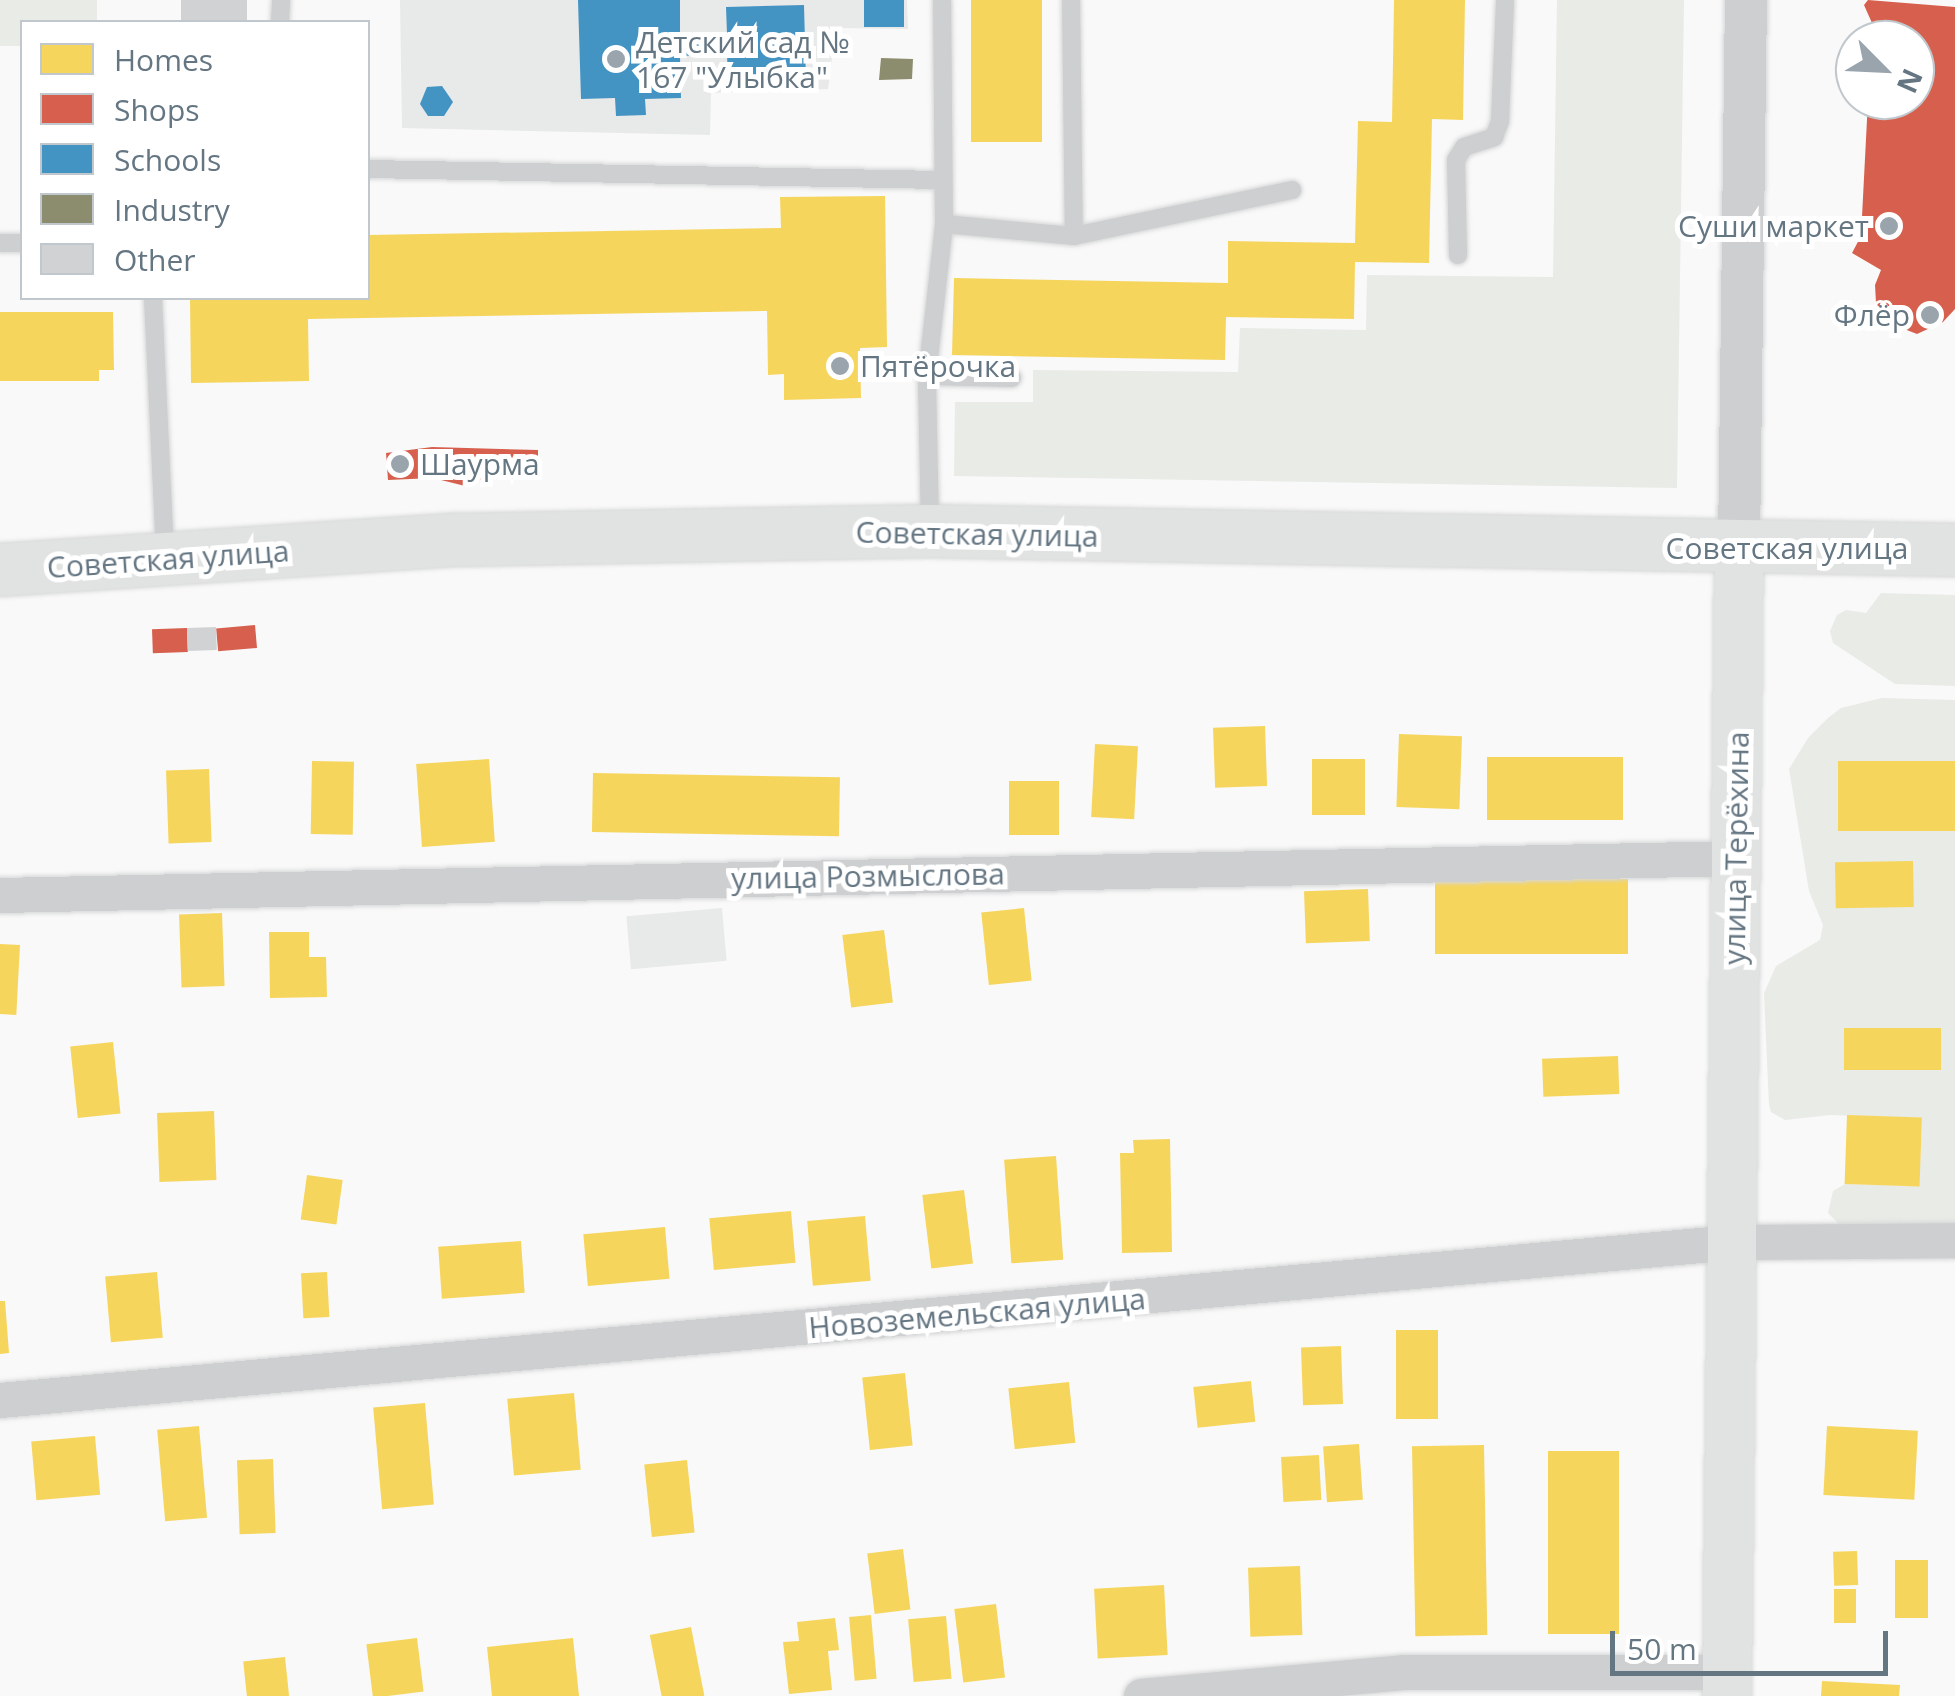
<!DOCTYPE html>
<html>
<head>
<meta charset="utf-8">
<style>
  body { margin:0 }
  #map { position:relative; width:1955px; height:1696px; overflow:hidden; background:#f9f9f9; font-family:"Open Sans",sans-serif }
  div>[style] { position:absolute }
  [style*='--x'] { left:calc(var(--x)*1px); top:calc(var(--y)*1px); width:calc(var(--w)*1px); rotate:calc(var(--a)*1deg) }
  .built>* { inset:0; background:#e8e9e9; transform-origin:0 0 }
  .green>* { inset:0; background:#e8ebe6 }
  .homes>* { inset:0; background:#f6d55c; transform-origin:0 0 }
  .shops>* { inset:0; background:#d6604d; transform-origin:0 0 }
  .schools>* { inset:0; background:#4393c3; transform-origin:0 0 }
  .industry>* { inset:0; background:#8c8c6e }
  .building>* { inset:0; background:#d0d2d3; transform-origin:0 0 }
  .roads { filter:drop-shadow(0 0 2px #d5d6d7) drop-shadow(0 0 2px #d5d6d7) }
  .service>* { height:18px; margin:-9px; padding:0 9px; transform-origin:9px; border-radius:9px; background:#cecfd0 }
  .minor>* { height:35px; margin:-17.5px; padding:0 17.5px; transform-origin:17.5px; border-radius:17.5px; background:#cecfd0 }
  .tertiary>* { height:42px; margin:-21px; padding:0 21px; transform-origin:21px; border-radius:21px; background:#cecfd0 }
  .secondary>* { height:48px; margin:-24px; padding:0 24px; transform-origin:24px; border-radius:24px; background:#e1e2e2 }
  .primary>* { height:52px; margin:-26px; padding:0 26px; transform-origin:26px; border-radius:26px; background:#e1e2e2 }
  .dots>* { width:28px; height:28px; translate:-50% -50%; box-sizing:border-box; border:5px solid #fff; border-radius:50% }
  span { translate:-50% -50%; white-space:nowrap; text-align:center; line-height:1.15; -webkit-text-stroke:10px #fff; paint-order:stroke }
  .poi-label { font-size:30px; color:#657683 }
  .left { translate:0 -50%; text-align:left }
  .right { translate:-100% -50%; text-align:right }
  .street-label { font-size:30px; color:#657683 }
  .legend { position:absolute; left:20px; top:20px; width:350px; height:280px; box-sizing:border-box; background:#fff; border:2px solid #c1c8cd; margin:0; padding:12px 18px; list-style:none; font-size:30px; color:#657683 }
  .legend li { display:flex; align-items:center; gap:20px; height:50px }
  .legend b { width:50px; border:2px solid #c1c8cd }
  .north { position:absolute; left:1835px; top:20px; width:100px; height:100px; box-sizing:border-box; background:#fff; border:2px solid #c1c8cd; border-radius:50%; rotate:114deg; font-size:28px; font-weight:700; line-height:40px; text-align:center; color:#657683 }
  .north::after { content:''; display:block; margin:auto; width:35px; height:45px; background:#99a4ac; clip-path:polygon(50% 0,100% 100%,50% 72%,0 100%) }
  .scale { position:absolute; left:1610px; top:1631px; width:278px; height:45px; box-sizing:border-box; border:5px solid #657683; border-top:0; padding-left:12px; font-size:30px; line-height:35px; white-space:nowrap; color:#657683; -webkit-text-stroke:8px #fff; paint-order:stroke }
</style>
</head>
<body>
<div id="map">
  <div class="built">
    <i style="clip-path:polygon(400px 0,907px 0,908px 29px,836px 28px,828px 89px,711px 93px,710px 135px,402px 128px)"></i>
    <i style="left:722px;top:908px;width:53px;height:96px;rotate:85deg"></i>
  </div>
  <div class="green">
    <i style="clip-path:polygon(0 0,97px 0,97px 22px,22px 22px,22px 46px,0 46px)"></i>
    <i style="clip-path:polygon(1557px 0,1684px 0,1677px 488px,954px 476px,955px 402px,1033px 402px,1033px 370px,1238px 372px,1240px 328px,1366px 330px,1367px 275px,1553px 277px)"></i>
    <i style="clip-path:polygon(1881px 593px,1955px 595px,1955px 686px,1895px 684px,1833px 643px,1830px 631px,1837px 615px,1846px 610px,1866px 613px)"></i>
    <i style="clip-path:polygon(1882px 698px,1955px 700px,1955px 1227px,1839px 1224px,1828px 1213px,1833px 1191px,1845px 1184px,1919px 1186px,1922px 1118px,1830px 1115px,1785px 1120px,1771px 1112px,1769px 1105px,1764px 993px,1776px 966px,1820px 940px,1823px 925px,1809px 891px,1789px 769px,1808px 738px,1828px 718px,1841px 708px)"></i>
  </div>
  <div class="homes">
    <i style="left:971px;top:0;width:71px;height:142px"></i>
    <i style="clip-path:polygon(1394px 0,1465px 0,1463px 120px,1432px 119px,1429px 263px,1355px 262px,1354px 319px,1226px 317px,1225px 360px,952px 355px,954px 278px,1228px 283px,1228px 241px,1355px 243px,1358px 121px,1392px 122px)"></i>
    <i style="clip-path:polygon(885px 196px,887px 347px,860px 348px,861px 398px,784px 400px,784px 374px,768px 375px,767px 311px,308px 319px,309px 381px,191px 383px,190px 298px,368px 298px,368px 235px,781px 228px,780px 197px)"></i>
    <i style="clip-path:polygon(0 312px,113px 312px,114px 370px,99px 370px,99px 381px,0 381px)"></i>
    <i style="left:1265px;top:726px;width:60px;height:52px;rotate:88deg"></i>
    <i style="left:1399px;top:734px;width:63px;height:73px;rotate:2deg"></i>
    <i style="left:1095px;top:744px;width:43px;height:73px;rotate:3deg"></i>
    <i style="left:1487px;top:757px;width:136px;height:63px"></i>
    <i style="left:489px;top:759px;width:83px;height:73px;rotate:86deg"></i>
    <i style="left:1312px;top:759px;width:53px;height:56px"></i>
    <i style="left:312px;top:761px;width:42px;height:73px;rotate:1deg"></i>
    <i style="left:1838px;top:761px;width:117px;height:70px"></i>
    <i style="left:209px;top:769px;width:73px;height:43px;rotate:88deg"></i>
    <i style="left:593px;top:773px;width:247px;height:59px;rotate:1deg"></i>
    <i style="left:1059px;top:781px;width:54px;height:50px;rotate:90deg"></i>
    <i style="left:1913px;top:861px;width:46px;height:78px;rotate:89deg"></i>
    <i style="left:1435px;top:879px;width:193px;height:75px"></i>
    <i style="left:1368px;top:889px;width:52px;height:64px;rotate:88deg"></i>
    <i style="left:1024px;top:908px;width:73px;height:43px;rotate:84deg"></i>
    <i style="left:222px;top:913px;width:73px;height:43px;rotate:88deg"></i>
    <i style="left:884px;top:930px;width:73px;height:42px;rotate:83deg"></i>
    <i style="clip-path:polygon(269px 932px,309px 932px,309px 957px,326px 957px,327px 997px,270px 998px)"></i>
    <i style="left:0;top:944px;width:20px;height:70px;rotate:3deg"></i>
    <i style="left:1941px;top:1028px;width:42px;height:97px;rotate:90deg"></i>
    <i style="left:113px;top:1042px;width:72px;height:43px;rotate:84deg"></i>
    <i style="left:1618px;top:1056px;width:38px;height:76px;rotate:88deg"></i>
    <i style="left:214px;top:1111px;width:69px;height:57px;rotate:88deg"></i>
    <i style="left:1847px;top:1115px;width:75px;height:69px;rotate:2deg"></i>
    <i style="clip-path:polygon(1170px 1139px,1172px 1252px,1122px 1253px,1120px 1153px,1134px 1153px,1133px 1140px)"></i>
    <i style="left:1056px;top:1156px;width:104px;height:52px;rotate:86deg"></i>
    <i style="left:307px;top:1175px;width:36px;height:45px;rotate:8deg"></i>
    <i style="left:964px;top:1190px;width:74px;height:42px;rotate:83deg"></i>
    <i style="left:791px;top:1211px;width:52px;height:82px;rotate:85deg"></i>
    <i style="left:865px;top:1216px;width:65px;height:58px;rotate:85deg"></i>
    <i style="left:665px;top:1227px;width:52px;height:82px;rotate:85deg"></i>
    <i style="left:521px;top:1241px;width:52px;height:83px;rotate:86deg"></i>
    <i style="left:157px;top:1272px;width:66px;height:52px;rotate:85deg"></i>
    <i style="left:327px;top:1272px;width:45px;height:26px;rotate:87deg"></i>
    <i style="clip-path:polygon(0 1301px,5px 1301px,9px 1353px,0 1354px)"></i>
    <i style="left:1396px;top:1330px;width:42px;height:89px"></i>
    <i style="left:1341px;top:1346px;width:58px;height:40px;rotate:88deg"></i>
    <i style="left:905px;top:1373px;width:73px;height:43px;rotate:84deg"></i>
    <i style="left:1251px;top:1381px;width:41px;height:58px;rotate:84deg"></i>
    <i style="left:1069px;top:1382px;width:61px;height:61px;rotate:84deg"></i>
    <i style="left:574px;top:1393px;width:77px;height:67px;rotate:85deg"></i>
    <i style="left:425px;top:1403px;width:102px;height:52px;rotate:85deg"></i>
    <i style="left:199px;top:1426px;width:92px;height:42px;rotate:85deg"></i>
    <i style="left:1827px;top:1426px;width:91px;height:69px;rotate:3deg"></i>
    <i style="left:95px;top:1436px;width:59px;height:64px;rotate:85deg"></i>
    <i style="left:1359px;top:1444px;width:56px;height:36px;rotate:86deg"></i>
    <i style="left:1484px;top:1445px;width:190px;height:72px;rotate:89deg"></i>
    <i style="left:1548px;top:1451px;width:71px;height:183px"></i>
    <i style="left:1319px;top:1455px;width:45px;height:38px;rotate:87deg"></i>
    <i style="left:273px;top:1459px;width:74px;height:36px;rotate:88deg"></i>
    <i style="left:687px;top:1460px;width:73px;height:43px;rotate:84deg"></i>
    <i style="left:903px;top:1549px;width:61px;height:36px;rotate:83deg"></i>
    <i style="left:1857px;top:1551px;width:34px;height:24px;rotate:88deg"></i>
    <i style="left:1895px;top:1560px;width:33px;height:58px"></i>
    <i style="left:1300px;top:1566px;width:69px;height:52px;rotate:88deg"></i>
    <i style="left:1164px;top:1585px;width:70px;height:70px;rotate:87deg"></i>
    <i style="left:1834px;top:1589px;width:22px;height:34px"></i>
    <i style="left:996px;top:1604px;width:74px;height:42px;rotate:83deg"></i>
    <i style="left:871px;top:1615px;width:64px;height:22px;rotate:85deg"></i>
    <i style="left:946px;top:1616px;width:63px;height:38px;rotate:85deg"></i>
    <i style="clip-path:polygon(835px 1618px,839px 1650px,828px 1651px,832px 1690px,789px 1694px,783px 1642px,799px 1641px,797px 1622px)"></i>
    <i style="left:691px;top:1627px;width:70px;height:42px;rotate:79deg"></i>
    <i style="left:417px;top:1638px;width:54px;height:51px;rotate:83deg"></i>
    <i style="clip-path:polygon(573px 1638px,579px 1696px,492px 1696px,487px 1647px)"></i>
    <i style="left:285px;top:1657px;width:39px;height:42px;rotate:84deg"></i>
    <i style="clip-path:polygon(1822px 1681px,1900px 1685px,1899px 1696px,1821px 1696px)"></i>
  </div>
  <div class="shops">
    <i style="clip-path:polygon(1868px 0,1955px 7px,1955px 309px,1943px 322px,1917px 334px,1886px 322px,1876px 303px,1875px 285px,1881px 270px,1852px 253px,1861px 236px,1868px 100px,1915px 100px,1915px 40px,1871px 40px,1872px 23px,1864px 5px)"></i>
    <i style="clip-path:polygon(432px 447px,538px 450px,538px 474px,492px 475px,465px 486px,433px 478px,388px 480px,386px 453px)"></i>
    <i style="left:255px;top:625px;width:23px;height:39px;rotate:85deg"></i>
    <i style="left:187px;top:628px;width:24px;height:35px;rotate:88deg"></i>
  </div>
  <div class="schools">
    <i style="clip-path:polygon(578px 0,680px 0,680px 35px,727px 34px,726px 7px,804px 5px,806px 80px,728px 82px,727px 54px,680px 56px,681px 98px,645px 99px,646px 115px,616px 116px,615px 98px,581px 99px)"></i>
    <i style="left:864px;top:0;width:40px;height:27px"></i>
    <i style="clip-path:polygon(442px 86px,453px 102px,444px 116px,428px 116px,420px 104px,427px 87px)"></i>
  </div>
  <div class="industry">
    <i style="clip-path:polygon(881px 58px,913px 59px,912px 79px,879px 80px)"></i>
  </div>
  <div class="building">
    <i style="left:181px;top:0;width:66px;height:22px"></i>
    <i style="left:216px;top:627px;width:23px;height:29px;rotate:88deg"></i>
  </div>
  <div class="roads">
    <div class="service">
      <i style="--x:1071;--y:0;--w:236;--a:89.3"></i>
      <i style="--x:280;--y:22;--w:22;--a:-87"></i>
      <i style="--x:368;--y:169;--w:573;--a:1.1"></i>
      <i style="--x:944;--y:224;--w:131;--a:5.3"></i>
      <i style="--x:1074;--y:236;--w:223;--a:-11.9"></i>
      <i style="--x:0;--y:243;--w:22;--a:0"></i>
      <i style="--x:1458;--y:255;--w:95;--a:-91.2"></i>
      <i style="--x:1456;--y:160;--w:15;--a:-58"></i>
      <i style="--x:1464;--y:147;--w:32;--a:-18"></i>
      <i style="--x:1494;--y:137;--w:17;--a:-69"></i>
      <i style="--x:1500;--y:121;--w:121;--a:-87.6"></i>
      <i style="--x:153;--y:298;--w:255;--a:87.3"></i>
      <i style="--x:927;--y:376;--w:85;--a:1.3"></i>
      <i style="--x:930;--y:525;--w:149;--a:-91.2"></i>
      <i style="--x:927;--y:376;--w:153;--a:-83.6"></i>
      <i style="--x:944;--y:224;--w:224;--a:-90.5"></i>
    </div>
    <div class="minor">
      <i style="--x:0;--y:895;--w:1735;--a:-1.22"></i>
      <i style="--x:0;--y:1400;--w:1739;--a:-5.21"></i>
      <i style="--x:1732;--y:1242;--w:223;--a:-0.5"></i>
      <i style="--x:1141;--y:1696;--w:263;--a:-5.2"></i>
      <i style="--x:1403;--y:1672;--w:324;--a:0"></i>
    </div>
    <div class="tertiary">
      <i style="--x:1739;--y:546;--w:546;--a:-89.27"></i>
    </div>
    <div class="secondary">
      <i style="--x:1727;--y:1696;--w:1150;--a:-89.4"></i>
    </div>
    <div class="primary">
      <i style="--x:0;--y:570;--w:457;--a:-3.8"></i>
      <i style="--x:456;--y:540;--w:474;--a:-1.1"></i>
      <i style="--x:930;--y:531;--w:1025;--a:1.06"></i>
    </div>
  </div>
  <div class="dots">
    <i style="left:616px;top:59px;background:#99a4ac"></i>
    <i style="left:1889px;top:226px;background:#99a4ac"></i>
    <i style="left:1930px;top:315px;background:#99a4ac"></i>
    <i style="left:840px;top:366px;background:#99a4ac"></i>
    <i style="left:400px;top:464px;background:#99a4ac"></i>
  </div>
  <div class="poi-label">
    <span class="left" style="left:636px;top:59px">Детский сад №<br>167 "Улыбка"</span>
    <span class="right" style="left:1869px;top:226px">Суши маркет</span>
    <span class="right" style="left:1910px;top:315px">Флёр</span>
    <span class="left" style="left:860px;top:366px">Пятёрочка</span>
    <span class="left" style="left:420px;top:464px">Шаурма</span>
  </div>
  <div class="street-label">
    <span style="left:977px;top:534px;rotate:1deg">Советская улица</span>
    <span style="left:1787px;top:548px">Советская улица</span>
    <span style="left:168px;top:559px;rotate:-4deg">Советская улица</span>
    <span style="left:1736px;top:848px;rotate:-89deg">улица Терёхина</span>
    <span style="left:868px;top:876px;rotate:-1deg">улица Розмыслова</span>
    <span style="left:977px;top:1313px;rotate:-5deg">Новоземельская улица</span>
  </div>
  <ul class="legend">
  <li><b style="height:28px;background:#f6d55c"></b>Homes</li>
  <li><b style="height:28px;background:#d6604d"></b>Shops</li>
  <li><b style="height:28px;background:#4393c3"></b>Schools</li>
  <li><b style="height:28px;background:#8c8c6e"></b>Industry</li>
  <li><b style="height:28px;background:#d0d2d3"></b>Other</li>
  </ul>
  <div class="north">N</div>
  <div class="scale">50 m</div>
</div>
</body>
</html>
